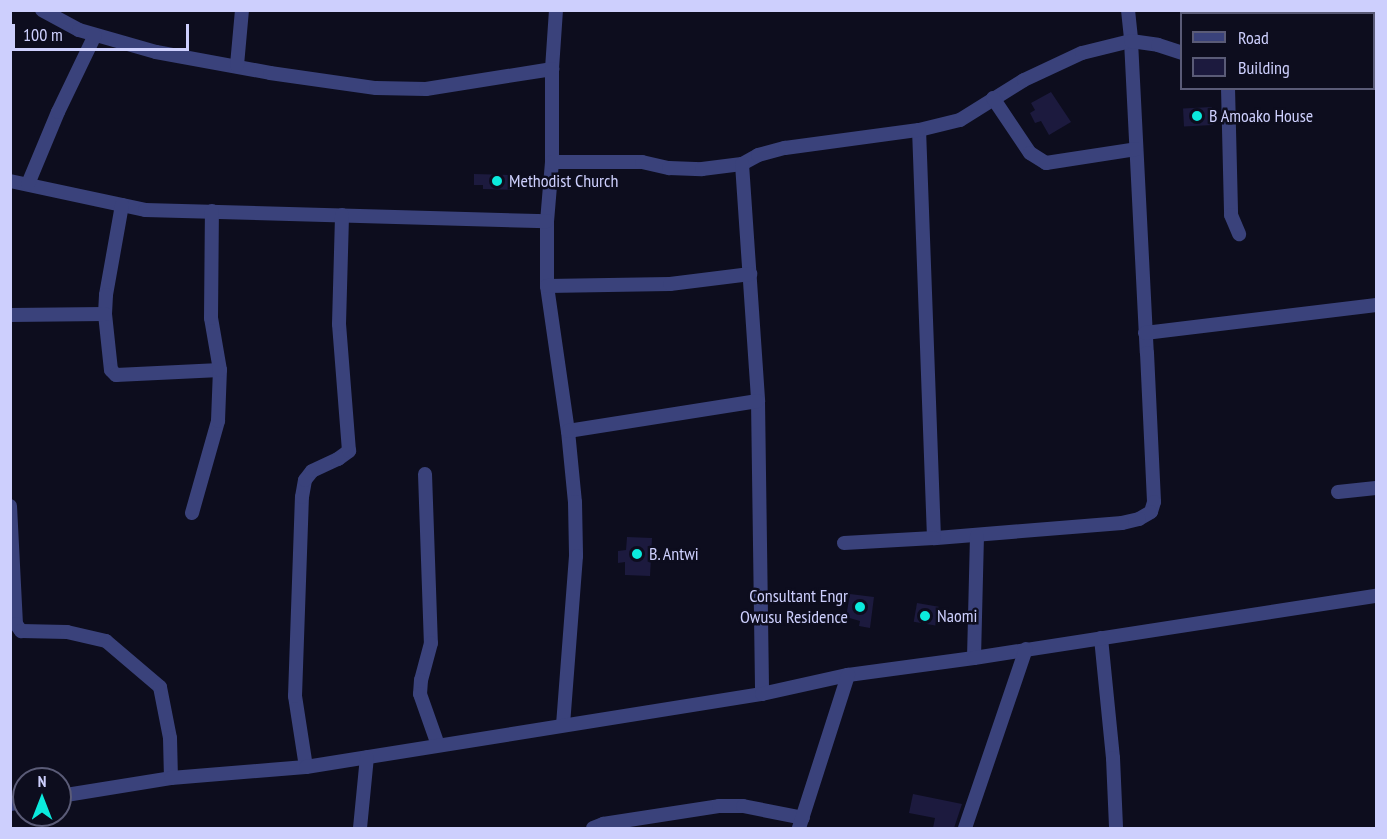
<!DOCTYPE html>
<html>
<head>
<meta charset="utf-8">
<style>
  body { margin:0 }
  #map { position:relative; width:1387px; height:839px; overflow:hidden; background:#0d0d1e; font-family:"PT Sans Narrow",sans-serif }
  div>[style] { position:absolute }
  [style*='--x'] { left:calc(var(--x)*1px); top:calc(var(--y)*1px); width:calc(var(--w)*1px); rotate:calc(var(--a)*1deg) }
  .building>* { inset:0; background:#1c1a3e; transform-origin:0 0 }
  .minor>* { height:14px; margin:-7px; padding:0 7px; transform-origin:7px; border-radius:7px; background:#3a427b }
  .dots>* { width:16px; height:16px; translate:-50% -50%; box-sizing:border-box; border:3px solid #0d0d1e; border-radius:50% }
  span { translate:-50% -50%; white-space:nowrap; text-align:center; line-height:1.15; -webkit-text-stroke:5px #0d0d1e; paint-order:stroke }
  .poi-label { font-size:18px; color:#cdcffd }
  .left { translate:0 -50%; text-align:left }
  .right { translate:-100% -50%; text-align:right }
  .frame { position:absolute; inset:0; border:12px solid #cdcffd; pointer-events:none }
  .legend { position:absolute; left:1180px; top:12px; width:195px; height:78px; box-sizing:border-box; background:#0d0d1e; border:2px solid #5a5b77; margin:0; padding:8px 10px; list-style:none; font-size:18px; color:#cdcffd }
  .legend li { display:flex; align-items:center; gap:12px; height:30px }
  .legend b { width:30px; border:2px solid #5a5b77 }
  .north { position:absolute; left:12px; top:767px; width:60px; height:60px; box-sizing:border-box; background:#0d0d1e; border:2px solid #5a5b77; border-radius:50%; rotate:0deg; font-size:16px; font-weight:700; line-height:24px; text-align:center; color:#cdcffd }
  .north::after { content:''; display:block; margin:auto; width:21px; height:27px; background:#0beadd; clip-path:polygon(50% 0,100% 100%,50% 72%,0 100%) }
  .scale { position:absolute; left:12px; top:24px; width:177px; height:27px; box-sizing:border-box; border:3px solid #cdcffd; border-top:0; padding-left:8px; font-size:18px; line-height:21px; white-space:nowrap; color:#cdcffd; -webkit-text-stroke:4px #0d0d1e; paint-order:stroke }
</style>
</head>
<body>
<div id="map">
  <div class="building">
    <i style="clip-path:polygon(1051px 92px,1071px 122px,1049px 135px,1041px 121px,1035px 123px,1030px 113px,1035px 110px,1031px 103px)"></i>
    <i style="left:1212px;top:107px;width:18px;height:29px;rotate:87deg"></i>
    <i style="clip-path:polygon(474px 174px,514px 175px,514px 190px,483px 189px,483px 185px,474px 185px)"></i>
    <i style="clip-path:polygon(627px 537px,652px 538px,650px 576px,625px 575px,625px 562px,618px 563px,618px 551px,626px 550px)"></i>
    <i style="clip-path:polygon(850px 594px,874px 597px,870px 628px,859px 626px,860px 621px,846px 617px)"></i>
    <i style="left:917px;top:603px;width:22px;height:19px;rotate:10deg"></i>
    <i style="clip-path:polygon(913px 794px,962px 804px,954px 828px,933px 828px,935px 818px,909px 813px)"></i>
  </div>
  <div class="minor">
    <i style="--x:42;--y:10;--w:42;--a:28.4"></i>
    <i style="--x:79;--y:30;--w:80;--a:15.9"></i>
    <i style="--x:156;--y:52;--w:116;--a:10.4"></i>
    <i style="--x:270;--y:73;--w:107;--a:8.1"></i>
    <i style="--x:376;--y:88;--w:50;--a:1.1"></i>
    <i style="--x:426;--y:89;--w:128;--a:-9"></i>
    <i style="--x:556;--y:10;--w:59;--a:93.9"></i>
    <i style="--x:552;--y:69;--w:93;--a:90"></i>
    <i style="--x:552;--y:162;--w:59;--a:94.8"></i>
    <i style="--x:547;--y:221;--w:65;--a:90"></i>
    <i style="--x:547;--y:286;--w:147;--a:81.8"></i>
    <i style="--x:568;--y:431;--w:71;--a:84.4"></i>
    <i style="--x:575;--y:502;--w:54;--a:88.9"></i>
    <i style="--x:576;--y:556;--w:169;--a:94.4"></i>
    <i style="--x:1128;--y:10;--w:31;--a:84"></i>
    <i style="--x:1131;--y:41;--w:312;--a:87.1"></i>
    <i style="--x:1147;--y:353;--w:149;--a:87.3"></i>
    <i style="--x:1154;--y:502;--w:10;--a:107"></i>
    <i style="--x:1151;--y:512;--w:14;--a:150"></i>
    <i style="--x:1139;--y:519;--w:17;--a:167"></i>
    <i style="--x:1122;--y:523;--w:189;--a:175.4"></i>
    <i style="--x:934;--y:538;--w:408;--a:-92.1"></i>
    <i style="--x:919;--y:130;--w:42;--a:-13.7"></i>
    <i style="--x:960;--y:120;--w:75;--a:-32"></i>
    <i style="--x:1024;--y:80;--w:64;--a:-25"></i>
    <i style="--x:1082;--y:53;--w:50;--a:-13.8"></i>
    <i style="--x:1131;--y:41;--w:27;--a:8"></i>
    <i style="--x:1158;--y:45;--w:25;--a:18"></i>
    <i style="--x:237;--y:65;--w:55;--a:-84.8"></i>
    <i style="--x:1374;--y:81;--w:2;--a:0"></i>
    <i style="--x:1228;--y:88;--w:127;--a:88.6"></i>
    <i style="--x:1231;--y:215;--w:21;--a:67"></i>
    <i style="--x:993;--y:98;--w:66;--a:56.1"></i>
    <i style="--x:1030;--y:153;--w:19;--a:32"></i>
    <i style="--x:1046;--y:163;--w:91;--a:-8.8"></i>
    <i style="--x:552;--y:162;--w:90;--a:0"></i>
    <i style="--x:642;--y:162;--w:28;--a:13"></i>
    <i style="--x:669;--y:168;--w:33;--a:2"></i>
    <i style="--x:702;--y:169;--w:40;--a:-7.1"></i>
    <i style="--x:742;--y:164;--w:18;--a:-29"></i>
    <i style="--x:758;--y:155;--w:28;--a:-15"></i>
    <i style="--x:785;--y:148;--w:135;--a:-7.7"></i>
    <i style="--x:742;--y:164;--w:238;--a:86.1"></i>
    <i style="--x:758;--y:401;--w:293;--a:89.2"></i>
    <i style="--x:10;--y:181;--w:138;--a:12.1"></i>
    <i style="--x:145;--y:210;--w:402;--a:1.6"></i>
    <i style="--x:28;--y:184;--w:78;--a:-67.4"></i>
    <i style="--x:58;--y:112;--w:85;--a:-64.3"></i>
    <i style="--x:122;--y:205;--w:91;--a:100.1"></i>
    <i style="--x:106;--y:295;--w:19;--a:93"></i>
    <i style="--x:105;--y:314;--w:56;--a:83.9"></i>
    <i style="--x:111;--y:370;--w:7;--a:45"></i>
    <i style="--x:116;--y:375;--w:104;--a:-2.8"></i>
    <i style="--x:547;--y:286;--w:123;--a:-0.9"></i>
    <i style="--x:670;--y:284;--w:81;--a:-7.1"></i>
    <i style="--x:10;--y:315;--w:95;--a:-0.6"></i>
    <i style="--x:1145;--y:333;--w:233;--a:-6.9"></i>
    <i style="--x:568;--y:431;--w:192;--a:-9"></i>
    <i style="--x:425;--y:474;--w:169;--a:88"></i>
    <i style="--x:431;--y:643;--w:38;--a:105"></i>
    <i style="--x:421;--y:680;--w:14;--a:94"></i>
    <i style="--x:420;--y:694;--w:54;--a:70.6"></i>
    <i style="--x:1338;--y:492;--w:38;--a:-6"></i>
    <i style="--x:10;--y:506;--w:118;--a:87.1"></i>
    <i style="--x:16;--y:624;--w:9;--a:54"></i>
    <i style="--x:21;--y:631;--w:46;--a:1.2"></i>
    <i style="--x:67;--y:632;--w:40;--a:13"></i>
    <i style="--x:106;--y:641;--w:71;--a:40.4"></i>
    <i style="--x:160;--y:687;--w:52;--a:78.9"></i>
    <i style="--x:170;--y:738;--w:40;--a:88.6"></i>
    <i style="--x:192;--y:513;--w:96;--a:-74.2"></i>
    <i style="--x:218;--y:421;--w:51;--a:-87.8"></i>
    <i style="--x:220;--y:370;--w:53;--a:-99.8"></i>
    <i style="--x:211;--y:318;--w:107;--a:-89.5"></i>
    <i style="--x:844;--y:543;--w:90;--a:-3.2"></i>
    <i style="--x:1101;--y:638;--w:121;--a:84.3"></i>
    <i style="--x:1113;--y:758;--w:70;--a:87.5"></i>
    <i style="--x:974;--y:658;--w:122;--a:-88.6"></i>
    <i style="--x:306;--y:767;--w:72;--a:-98.8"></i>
    <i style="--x:295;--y:696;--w:199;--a:-88"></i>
    <i style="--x:302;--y:497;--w:17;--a:-80"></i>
    <i style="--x:305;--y:480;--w:11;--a:-52"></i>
    <i style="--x:312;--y:471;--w:29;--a:-25"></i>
    <i style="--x:338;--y:459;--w:14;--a:-36"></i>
    <i style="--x:349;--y:451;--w:127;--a:-94.5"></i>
    <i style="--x:339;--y:324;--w:109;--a:-88.4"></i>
    <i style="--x:60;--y:796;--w:112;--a:-9.2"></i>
    <i style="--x:171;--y:778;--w:135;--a:-4.7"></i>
    <i style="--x:306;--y:767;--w:462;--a:-9.1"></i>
    <i style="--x:762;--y:694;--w:88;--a:-12.5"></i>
    <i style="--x:848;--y:675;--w:127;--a:-7.7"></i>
    <i style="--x:974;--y:658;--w:407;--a:-8.8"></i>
    <i style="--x:10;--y:804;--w:14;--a:-8"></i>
    <i style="--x:360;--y:828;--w:71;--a:-84.4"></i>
    <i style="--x:593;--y:828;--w:11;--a:-22"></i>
    <i style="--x:603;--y:824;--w:117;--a:-8.8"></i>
    <i style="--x:719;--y:806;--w:24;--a:0"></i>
    <i style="--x:743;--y:806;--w:61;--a:11.3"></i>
    <i style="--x:799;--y:828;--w:161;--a:-72.2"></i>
    <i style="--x:965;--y:828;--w:189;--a:-71.2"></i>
  </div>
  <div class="dots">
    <i style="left:1197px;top:116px;background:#0beadd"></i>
    <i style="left:497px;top:181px;background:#0beadd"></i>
    <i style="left:637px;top:554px;background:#0beadd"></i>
    <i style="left:860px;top:607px;background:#0beadd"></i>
    <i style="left:925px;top:616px;background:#0beadd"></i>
  </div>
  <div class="poi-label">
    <span class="left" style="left:1209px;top:116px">B Amoako House</span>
    <span class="left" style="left:509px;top:181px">Methodist Church</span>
    <span class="left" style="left:649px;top:554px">B. Antwi</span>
    <span class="right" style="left:848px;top:607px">Consultant Engr<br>Owusu Residence</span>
    <span class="left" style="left:937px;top:616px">Naomi</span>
  </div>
  <div class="frame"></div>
  <ul class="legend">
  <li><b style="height:8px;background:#3a427b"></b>Road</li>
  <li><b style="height:16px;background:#1c1a3e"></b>Building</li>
  </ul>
  <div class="north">N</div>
  <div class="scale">100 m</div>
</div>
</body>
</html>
